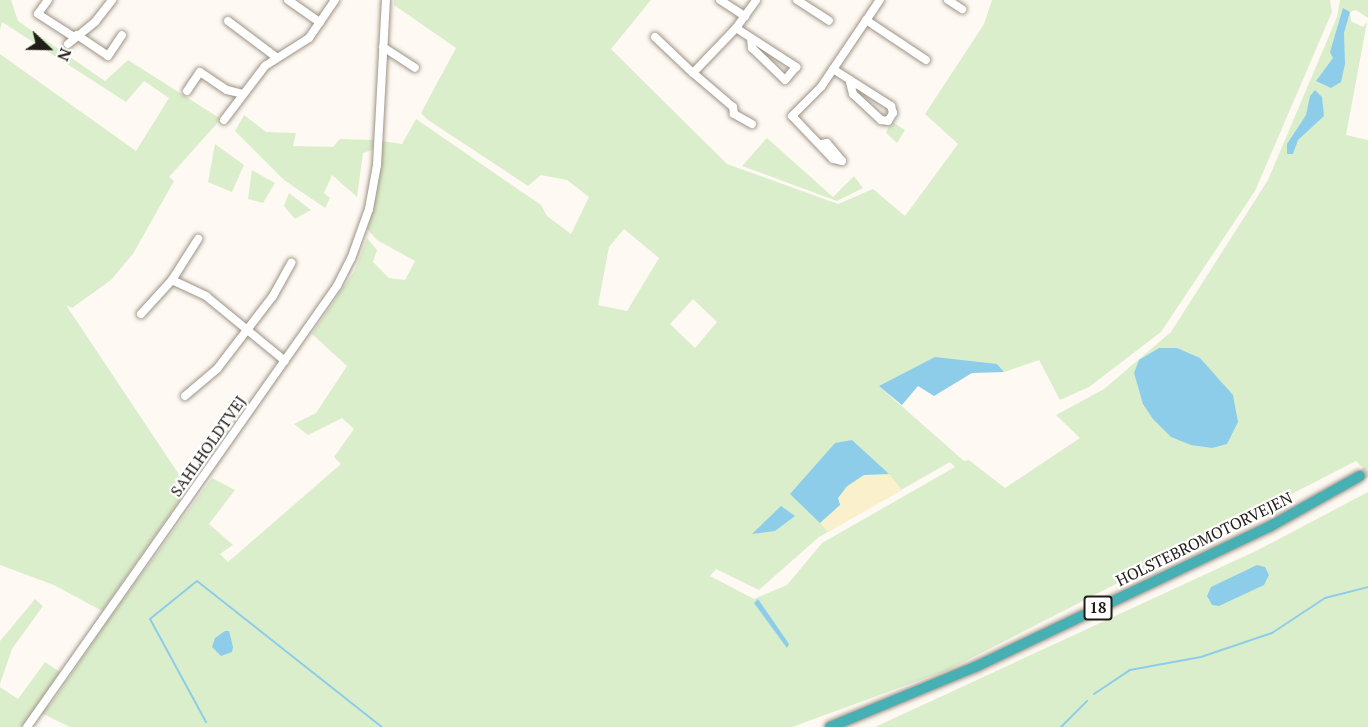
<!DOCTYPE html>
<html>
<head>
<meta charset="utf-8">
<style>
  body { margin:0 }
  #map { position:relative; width:1368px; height:727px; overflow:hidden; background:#fef9f3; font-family:"PT Serif",serif }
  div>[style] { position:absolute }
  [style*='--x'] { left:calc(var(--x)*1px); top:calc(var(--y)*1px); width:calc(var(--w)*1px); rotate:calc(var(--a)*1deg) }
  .green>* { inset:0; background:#dbeecb }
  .sand>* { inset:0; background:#faf0cb }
  .water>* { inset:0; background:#8dcde9 }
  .stream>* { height:2px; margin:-1px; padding:0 1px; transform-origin:1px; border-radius:1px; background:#8dcde9 }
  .highway-tunnel>* { height:10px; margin-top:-5px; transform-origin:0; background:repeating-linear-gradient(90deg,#ddd8d2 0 10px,transparent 0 15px) }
  .roads { filter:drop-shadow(0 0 2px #9d9385) drop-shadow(0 0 2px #9d9385) }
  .minor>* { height:8px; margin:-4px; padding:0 4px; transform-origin:4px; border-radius:4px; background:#fff }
  .highway>* { height:10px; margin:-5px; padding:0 5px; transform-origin:5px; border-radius:5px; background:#46b0b4 }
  span { translate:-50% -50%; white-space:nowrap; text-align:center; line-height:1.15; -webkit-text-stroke:4.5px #fff; paint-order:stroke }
  .shield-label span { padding:2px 4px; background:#fff; border:2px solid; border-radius:4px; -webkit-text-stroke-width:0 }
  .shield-label { font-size:15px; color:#211d18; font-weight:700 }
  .street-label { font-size:16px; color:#211d18 }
  .north { position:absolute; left:18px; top:18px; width:60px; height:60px; -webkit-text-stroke:4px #fff; paint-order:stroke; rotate:112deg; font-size:16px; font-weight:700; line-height:24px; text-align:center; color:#211d18 }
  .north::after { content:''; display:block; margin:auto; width:21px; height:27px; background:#211d18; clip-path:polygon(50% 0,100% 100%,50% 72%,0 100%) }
</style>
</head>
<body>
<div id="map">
  <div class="green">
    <i style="clip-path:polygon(0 0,11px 0,18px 21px,105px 81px,128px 60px,221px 119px,169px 177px,174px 181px,133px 254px,111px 280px,72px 308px,66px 305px,188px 488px,102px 611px,54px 585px,0 565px,0 54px,136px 151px,169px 98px,144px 81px,126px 102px,2px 22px,0 30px)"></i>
    <i style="clip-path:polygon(evenodd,394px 0,651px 0,611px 49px,727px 164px,838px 204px,873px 189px,905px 216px,958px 144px,925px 114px,984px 24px,992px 0,1330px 0,1332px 12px,1255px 191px,1161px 332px,1089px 387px,1060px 400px,1039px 360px,1004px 372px,997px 364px,879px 386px,964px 461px,969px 460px,1005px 488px,1080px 438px,1056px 415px,1104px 389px,1171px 332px,1268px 180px,1337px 17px,1340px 0,1368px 0,1368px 18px,1356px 10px,1350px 12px,1351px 21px,1363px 27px,1367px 22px,1346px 135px,1368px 140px,1368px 473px,1356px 461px,948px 670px,792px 727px,70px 727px,41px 713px,52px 703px,109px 619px,212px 478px,235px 490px,209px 524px,233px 545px,220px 554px,228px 562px,341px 464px,334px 457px,354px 429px,342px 418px,308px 435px,294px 424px,316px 413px,347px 366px,312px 334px,355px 270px,367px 238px,377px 250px,373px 262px,389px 278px,405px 280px,415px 261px,377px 240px,367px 229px,376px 197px,382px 141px,402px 144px,416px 119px,541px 205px,547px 216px,571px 234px,589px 197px,567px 180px,541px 175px,528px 186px,428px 120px,421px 113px,456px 48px,394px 5px,394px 0,624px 229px,659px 258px,627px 311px,598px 305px,609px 247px,624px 229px,394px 0,693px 299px,717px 322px,695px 348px,670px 324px,693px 299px,394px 0,950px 462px,955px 467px,822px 543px,787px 585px,754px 599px,710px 576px,716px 569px,759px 590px,819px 537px,950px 462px)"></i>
    <i style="clip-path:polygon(244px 115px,266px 132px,296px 133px,293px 146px,333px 147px,340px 139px,374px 140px,372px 150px,363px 153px,357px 197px,332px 175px,324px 193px,330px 198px,325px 208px,284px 180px,235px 131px)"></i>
    <i style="clip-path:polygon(891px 121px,905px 130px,897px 143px,886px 133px)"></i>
    <i style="clip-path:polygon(767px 138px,833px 197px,854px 176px,863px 188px,837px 201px,742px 166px)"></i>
    <i style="clip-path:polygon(215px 144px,244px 165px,232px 192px,208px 182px)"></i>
    <i style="clip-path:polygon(252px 170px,275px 183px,263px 203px,248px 199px)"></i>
    <i style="clip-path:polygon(289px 193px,311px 210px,295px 219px,284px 206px)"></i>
    <i style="clip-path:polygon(1368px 492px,1368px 727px,875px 727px,1258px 550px)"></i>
    <i style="clip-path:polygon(35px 599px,43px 606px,12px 649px,0 684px,0 641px)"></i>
    <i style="clip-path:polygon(45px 662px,60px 672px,22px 727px,0 727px,0 687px,18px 699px)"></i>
  </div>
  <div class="sand">
    <i style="clip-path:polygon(889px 474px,902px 490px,828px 532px,820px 523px,840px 505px,838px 498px,847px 487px,864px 475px)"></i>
  </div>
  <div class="water">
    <i style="clip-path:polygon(1343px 8px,1350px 12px,1344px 33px,1345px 64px,1341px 82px,1331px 88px,1316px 81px,1333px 58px,1330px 52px)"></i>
    <i style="clip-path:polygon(1315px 90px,1322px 97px,1324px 116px,1298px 140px,1293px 154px,1287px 154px,1287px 144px,1306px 115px,1310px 96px)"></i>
    <i style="clip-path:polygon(1159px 348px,1177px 348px,1200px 358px,1233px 395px,1238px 422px,1227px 444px,1212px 448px,1191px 445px,1171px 437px,1153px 419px,1143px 404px,1134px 373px,1139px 360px)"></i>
    <i style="clip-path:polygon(935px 357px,997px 364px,1004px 372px,972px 373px,934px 396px,918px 386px,902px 405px,879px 386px)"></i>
    <i style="clip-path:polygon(852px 440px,889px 474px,864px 475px,847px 486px,838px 498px,840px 505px,820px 523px,790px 494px,835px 443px)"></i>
    <i style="clip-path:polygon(781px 506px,795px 516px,775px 531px,752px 534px)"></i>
    <i style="clip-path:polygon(1257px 565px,1265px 567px,1269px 575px,1264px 585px,1219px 606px,1212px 605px,1207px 596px,1211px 587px)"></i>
    <i style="clip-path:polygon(758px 599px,789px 644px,787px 648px,754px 603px)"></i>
    <i style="clip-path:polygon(225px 631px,229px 631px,233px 647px,232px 652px,221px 656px,212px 647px,215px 638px)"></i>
  </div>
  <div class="stream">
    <i style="--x:1094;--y:694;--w:43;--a:-33.7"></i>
    <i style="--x:1130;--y:670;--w:72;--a:-10.4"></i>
    <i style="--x:1201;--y:657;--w:75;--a:-18.7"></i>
    <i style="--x:1272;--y:633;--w:64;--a:-33.4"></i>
    <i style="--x:1325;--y:598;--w:44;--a:-14.3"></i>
    <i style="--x:206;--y:722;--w:117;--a:-118.5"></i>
    <i style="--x:150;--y:619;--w:60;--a:-39"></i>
    <i style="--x:197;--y:581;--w:236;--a:38.3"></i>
    <i style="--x:1061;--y:727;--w:37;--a:-45"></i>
  </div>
  <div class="highway-tunnel">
    <i style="--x:1360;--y:476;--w:9;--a:-32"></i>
  </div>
  <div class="roads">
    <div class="minor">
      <i style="--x:48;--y:0;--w:17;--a:126"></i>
      <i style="--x:38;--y:14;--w:43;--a:32.6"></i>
      <i style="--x:288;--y:0;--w:39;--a:35"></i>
      <i style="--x:720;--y:0;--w:30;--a:33"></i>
      <i style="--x:797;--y:0;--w:38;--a:33"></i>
      <i style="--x:948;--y:0;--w:17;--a:33"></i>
      <i style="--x:866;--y:20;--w:72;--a:33.7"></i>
      <i style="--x:228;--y:21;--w:60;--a:36.9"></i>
      <i style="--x:736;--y:28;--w:72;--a:33"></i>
      <i style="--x:796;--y:67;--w:17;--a:130"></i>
      <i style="--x:785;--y:80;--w:46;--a:-135.9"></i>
      <i style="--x:752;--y:48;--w:9;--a:-96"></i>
      <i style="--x:77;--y:35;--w:37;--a:34"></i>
      <i style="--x:108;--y:56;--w:25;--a:-56"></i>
      <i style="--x:655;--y:37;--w:52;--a:43.5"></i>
      <i style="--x:68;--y:44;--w:35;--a:-39"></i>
      <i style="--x:95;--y:22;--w:28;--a:-52"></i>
      <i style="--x:383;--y:47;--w:38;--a:33"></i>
      <i style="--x:833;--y:69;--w:69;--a:32.5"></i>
      <i style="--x:891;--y:106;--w:7;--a:74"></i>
      <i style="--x:893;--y:113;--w:9;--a:122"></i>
      <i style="--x:888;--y:121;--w:7;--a:-172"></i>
      <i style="--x:881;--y:120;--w:38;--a:-137"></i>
      <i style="--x:853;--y:94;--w:12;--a:-104"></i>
      <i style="--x:187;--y:91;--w:23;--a:-56"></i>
      <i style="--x:200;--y:72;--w:32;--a:34"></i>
      <i style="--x:227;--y:90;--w:16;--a:14"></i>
      <i style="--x:224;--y:120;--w:68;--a:-52.8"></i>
      <i style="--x:265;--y:66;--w:52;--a:-32.5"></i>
      <i style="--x:309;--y:38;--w:46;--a:-55.6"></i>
      <i style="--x:752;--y:124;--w:21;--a:-151"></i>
      <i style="--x:734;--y:114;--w:7;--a:-98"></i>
      <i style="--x:733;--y:107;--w:52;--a:-139.6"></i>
      <i style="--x:693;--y:73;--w:62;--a:-46.3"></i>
      <i style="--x:736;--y:28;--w:34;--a:-54"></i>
      <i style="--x:822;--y:144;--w:5;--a:-11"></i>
      <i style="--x:827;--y:143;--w:23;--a:50"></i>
      <i style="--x:842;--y:161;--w:9;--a:-167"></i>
      <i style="--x:833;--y:159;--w:59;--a:-133.6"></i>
      <i style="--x:792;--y:116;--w:41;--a:-45"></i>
      <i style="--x:821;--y:87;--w:105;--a:-55.9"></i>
      <i style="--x:172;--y:280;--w:38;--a:25"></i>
      <i style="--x:206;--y:296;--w:102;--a:39.4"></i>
      <i style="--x:141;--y:314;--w:46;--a:-47.6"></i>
      <i style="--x:172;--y:280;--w:49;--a:-57.6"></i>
      <i style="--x:185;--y:396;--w:42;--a:-40.2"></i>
      <i style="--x:217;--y:369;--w:92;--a:-52.5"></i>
      <i style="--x:273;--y:296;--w:38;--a:-61"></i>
      <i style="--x:27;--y:727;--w:539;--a:-54.89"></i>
      <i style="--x:337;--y:286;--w:30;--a:-63"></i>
      <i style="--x:351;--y:259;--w:53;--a:-70.2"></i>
      <i style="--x:369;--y:209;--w:45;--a:-79.7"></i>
      <i style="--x:377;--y:165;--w:165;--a:-86.9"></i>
    </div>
    <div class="highway">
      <i style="--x:830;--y:727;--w:157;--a:-22.5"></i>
      <i style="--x:975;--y:667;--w:326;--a:-25.5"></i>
      <i style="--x:1269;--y:527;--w:104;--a:-29.3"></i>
    </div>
  </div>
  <div class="shield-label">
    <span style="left:1098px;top:608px">18</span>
  </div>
  <div class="street-label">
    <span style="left:208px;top:446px;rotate:-55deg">SAHLHOLDTVEJ</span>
    <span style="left:1204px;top:539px;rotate:-26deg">HOLSTEBROMOTORVEJEN</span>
  </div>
  <div class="north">N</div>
</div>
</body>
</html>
